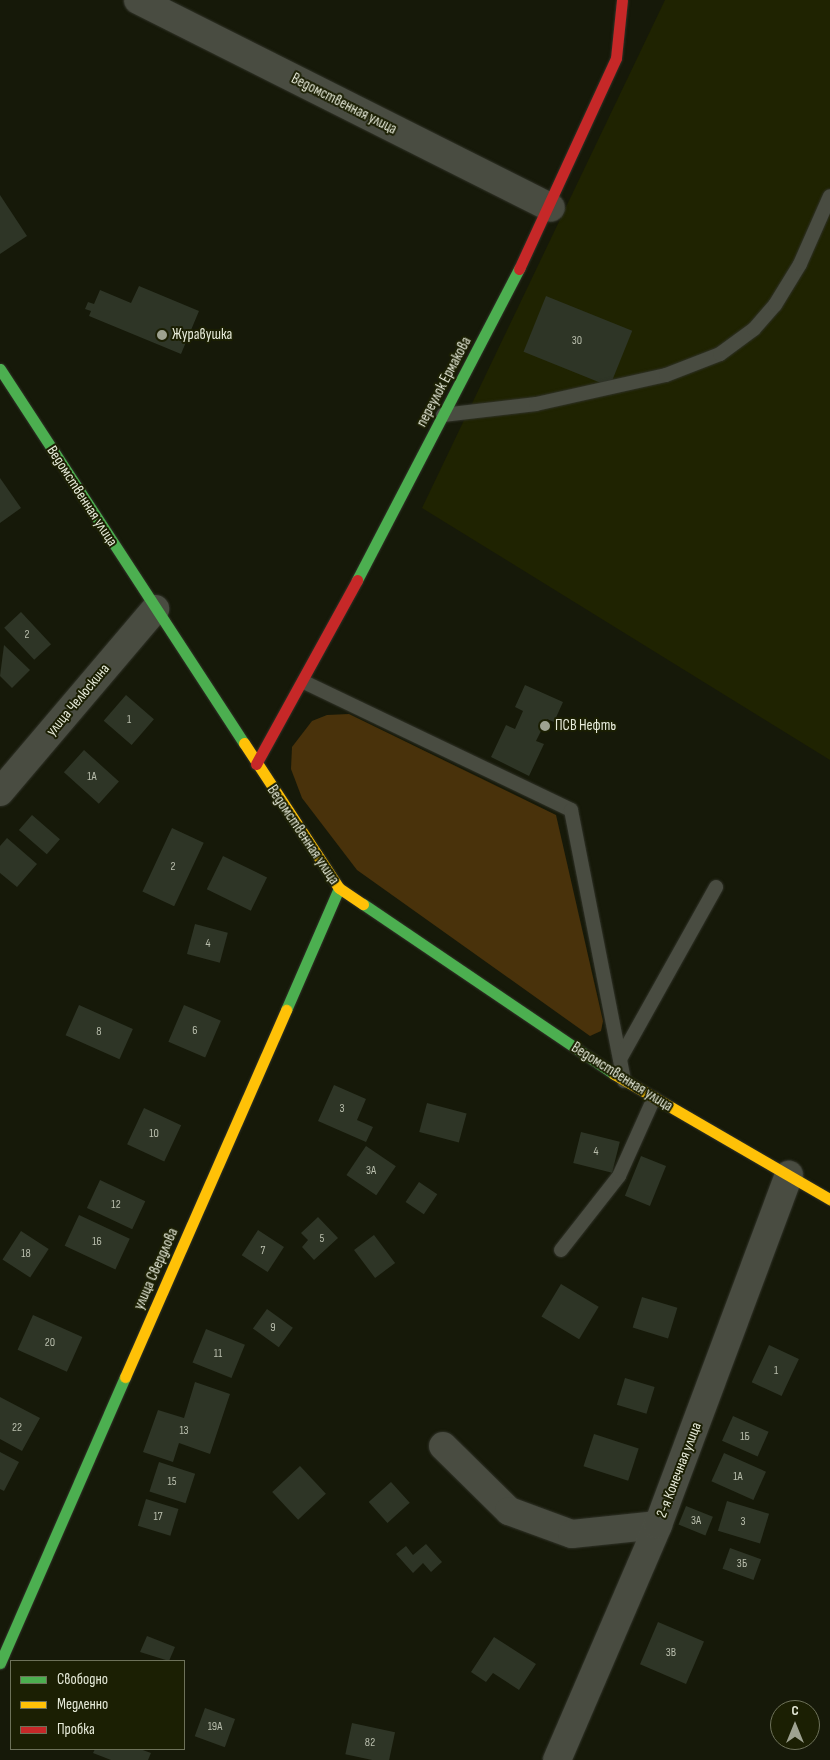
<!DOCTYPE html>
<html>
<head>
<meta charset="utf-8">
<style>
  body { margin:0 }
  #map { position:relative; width:830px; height:1760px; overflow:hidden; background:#161909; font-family:"Sofia Sans Condensed",sans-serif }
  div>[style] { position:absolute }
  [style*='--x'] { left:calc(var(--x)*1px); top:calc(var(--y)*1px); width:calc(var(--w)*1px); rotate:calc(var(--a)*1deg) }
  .built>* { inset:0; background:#1f2301 }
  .green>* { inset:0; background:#49320b }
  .building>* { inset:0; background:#2e3526; transform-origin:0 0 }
  .roads { filter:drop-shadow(0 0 1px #303228) drop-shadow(0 0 1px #303228) }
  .lane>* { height:14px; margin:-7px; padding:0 7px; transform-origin:7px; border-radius:7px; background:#494c41 }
  .street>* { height:28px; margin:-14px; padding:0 14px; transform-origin:14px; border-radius:14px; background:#494c41 }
  .fast>* { height:11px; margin:-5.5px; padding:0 5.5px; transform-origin:5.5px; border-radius:5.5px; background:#4caf50 }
  .slow>* { height:11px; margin:-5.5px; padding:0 5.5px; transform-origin:5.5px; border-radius:5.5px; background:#ffc107 }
  .jam>* { height:11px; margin:-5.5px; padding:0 5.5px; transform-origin:5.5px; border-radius:5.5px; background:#c62828 }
  .dots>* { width:14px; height:14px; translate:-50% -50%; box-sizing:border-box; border:2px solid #1b1f03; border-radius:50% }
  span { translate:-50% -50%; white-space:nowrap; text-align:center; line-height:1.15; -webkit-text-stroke:4px #1b1f03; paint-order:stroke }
  .number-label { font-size:12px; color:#b9bead }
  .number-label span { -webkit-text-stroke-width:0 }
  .street-label { font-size:15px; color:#e7ebda }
  .poi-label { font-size:15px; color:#e7ebda }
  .left { translate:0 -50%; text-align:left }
  .legend { position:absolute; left:10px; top:1660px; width:175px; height:90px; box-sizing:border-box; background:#1b1f03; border:1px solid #6d7159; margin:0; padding:6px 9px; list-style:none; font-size:15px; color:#e7ebda }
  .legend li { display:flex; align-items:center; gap:10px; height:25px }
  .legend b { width:25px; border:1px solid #6d7159 }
  .north { position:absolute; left:770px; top:1700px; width:50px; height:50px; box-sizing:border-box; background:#1b1f03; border:1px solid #6d7159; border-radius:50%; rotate:0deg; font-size:14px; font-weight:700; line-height:20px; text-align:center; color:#e7ebda }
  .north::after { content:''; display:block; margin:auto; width:18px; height:22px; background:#9ea291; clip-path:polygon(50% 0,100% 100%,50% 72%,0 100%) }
</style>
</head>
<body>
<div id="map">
  <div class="built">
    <i style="clip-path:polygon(665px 0,830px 0,830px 760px,422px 508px)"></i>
  </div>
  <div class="green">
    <i style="clip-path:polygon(349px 714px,556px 815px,603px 1021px,601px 1031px,590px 1036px,357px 870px,302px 798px,291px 769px,292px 747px,312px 721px,327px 715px)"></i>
  </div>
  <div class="building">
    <i style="clip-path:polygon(0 195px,27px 236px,0 254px)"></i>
    <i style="clip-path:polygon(139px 286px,199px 311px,181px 354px,89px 316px,91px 311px,85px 309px,88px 302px,94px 304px,100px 290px,131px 303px)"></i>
    <i style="left:546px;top:296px;width:93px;height:60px;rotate:22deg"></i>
    <i style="clip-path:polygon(0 478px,21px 508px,0 523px)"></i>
    <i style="left:21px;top:612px;width:44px;height:23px;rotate:47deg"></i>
    <i style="clip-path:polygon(4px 645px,30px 670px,12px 688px,0 676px)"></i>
    <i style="clip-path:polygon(525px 685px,563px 702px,554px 722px,547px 719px,536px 741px,544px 744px,529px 776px,491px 757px,506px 725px,515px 729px,523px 711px,515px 707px)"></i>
    <i style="left:126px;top:695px;width:37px;height:34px;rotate:41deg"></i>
    <i style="left:84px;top:750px;width:47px;height:30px;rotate:42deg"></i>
    <i style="left:32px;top:815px;width:37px;height:20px;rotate:41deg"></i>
    <i style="left:172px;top:828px;width:35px;height:70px;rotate:25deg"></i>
    <i style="clip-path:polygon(7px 838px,37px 864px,17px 887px,0 873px,0 846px)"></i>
    <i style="left:223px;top:856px;width:49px;height:37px;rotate:26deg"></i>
    <i style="left:195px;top:924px;width:34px;height:31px;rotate:15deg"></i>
    <i style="left:79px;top:1005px;width:59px;height:33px;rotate:24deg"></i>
    <i style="left:184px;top:1005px;width:40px;height:40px;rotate:23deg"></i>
    <i style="clip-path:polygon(334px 1085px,366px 1099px,357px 1120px,373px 1127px,366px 1142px,318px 1121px)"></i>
    <i style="left:427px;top:1103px;width:41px;height:30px;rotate:15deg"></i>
    <i style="left:144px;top:1108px;width:41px;height:40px;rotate:25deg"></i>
    <i style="left:581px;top:1132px;width:40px;height:32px;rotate:14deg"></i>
    <i style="left:366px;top:1146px;width:36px;height:35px;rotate:34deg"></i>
    <i style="left:641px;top:1156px;width:27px;height:43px;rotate:22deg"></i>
    <i style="left:100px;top:1180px;width:50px;height:31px;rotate:25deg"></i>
    <i style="left:419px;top:1182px;width:22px;height:24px;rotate:34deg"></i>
    <i style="left:79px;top:1215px;width:56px;height:34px;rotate:25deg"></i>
    <i style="clip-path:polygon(318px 1217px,338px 1238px,314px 1260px,302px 1247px,308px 1240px,301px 1233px)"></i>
    <i style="left:258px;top:1230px;width:31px;height:30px;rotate:33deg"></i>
    <i style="left:21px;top:1231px;width:33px;height:34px;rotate:33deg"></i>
    <i style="left:374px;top:1235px;width:35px;height:25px;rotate:53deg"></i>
    <i style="left:561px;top:1284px;width:44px;height:38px;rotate:31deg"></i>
    <i style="left:642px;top:1297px;width:37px;height:32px;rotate:17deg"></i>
    <i style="left:267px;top:1309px;width:32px;height:24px;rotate:36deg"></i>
    <i style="left:33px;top:1315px;width:54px;height:38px;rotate:24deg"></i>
    <i style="left:206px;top:1329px;width:42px;height:36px;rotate:22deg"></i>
    <i style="left:769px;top:1345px;width:33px;height:41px;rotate:25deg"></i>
    <i style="left:625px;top:1378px;width:31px;height:28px;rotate:17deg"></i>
    <i style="clip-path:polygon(195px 1382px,230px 1394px,210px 1454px,179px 1443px,173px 1462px,143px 1452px,158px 1410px,184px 1418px)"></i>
    <i style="clip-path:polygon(0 1397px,40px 1418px,22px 1451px,0 1439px)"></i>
    <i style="left:733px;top:1416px;width:39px;height:27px;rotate:24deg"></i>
    <i style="left:594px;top:1434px;width:47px;height:34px;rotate:18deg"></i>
    <i style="clip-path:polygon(0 1452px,19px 1462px,4px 1491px,0 1489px)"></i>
    <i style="left:724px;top:1453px;width:46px;height:31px;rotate:24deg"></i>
    <i style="left:159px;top:1462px;width:38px;height:31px;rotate:18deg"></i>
    <i style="left:300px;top:1466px;width:38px;height:38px;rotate:47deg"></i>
    <i style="left:391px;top:1482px;width:28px;height:30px;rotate:48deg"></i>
    <i style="left:146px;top:1499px;width:34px;height:28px;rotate:17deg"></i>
    <i style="left:727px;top:1501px;width:44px;height:31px;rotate:17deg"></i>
    <i style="left:686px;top:1506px;width:29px;height:20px;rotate:22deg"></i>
    <i style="clip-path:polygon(426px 1544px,442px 1562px,431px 1572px,423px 1563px,413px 1573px,396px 1554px,406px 1546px,413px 1555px)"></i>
    <i style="left:730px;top:1548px;width:33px;height:22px;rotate:20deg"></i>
    <i style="left:658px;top:1622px;width:50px;height:46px;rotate:23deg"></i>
    <i style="clip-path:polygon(147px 1636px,175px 1647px,169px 1661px,140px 1652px)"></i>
    <i style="clip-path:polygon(494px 1637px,536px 1664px,519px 1690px,493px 1673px,486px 1682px,471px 1672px)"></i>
    <i style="left:205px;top:1708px;width:32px;height:30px;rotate:20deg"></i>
    <i style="left:352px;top:1723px;width:44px;height:32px;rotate:12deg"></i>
    <i style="clip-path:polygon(95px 1749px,140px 1749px,151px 1753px,148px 1760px,111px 1760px,93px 1753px)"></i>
  </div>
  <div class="roads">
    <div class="lane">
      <i style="--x:443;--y:415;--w:94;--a:-6.7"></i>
      <i style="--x:536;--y:404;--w:133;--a:-12.6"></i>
      <i style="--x:666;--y:375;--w:58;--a:-21.3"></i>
      <i style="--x:720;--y:354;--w:42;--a:-36.3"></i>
      <i style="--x:754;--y:329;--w:32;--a:-49"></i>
      <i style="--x:775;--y:305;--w:48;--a:-58.6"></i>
      <i style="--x:800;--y:264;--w:74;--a:-66.2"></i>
      <i style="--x:304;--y:682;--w:296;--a:25.6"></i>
      <i style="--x:571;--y:810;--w:276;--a:78.9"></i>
      <i style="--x:620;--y:1059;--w:197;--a:-60.8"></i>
      <i style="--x:561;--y:1250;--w:94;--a:-51.9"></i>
      <i style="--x:619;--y:1176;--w:85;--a:-65.8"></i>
    </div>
    <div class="street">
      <i style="--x:138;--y:0;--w:462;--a:26.7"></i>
      <i style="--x:0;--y:792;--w:240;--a:-49.7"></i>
      <i style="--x:443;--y:1446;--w:93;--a:44.6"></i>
      <i style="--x:509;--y:1511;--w:67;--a:20.1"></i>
      <i style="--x:572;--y:1534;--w:86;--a:-6"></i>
      <i style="--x:557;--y:1760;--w:256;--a:-66.7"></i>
      <i style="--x:658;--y:1525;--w:374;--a:-69.5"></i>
    </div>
    <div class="fast">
      <i style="--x:0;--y:369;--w:447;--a:56.9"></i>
      <i style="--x:357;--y:580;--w:351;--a:-62.5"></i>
      <i style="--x:363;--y:904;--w:303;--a:34.1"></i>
      <i style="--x:286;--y:1010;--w:133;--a:-66.5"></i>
      <i style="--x:0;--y:1663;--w:312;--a:-66.4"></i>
    </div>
    <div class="slow">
      <i style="--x:244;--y:743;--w:173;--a:56.8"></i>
      <i style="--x:339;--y:888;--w:29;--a:34"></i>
      <i style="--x:614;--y:1074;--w:250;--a:30.1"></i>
      <i style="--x:125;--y:1377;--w:401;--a:-66.3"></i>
    </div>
    <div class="jam">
      <i style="--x:519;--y:269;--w:232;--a:-65.3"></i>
      <i style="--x:616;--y:58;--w:58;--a:-84.1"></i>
      <i style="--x:256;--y:764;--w:210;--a:-61.2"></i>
    </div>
  </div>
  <div class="dots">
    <i style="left:162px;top:335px;background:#9ea291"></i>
    <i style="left:545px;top:726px;background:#9ea291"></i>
  </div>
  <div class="number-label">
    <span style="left:577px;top:341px">30</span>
    <span style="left:27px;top:635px">2</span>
    <span style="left:129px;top:720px">1</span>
    <span style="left:92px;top:777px">1А</span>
    <span style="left:173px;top:867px">2</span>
    <span style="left:208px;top:944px">4</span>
    <span style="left:195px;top:1031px">6</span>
    <span style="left:99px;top:1032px">8</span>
    <span style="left:342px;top:1109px">3</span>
    <span style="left:154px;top:1134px">10</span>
    <span style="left:596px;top:1152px">4</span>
    <span style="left:371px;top:1171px">3А</span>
    <span style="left:116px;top:1205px">12</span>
    <span style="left:322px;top:1239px">5</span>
    <span style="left:97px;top:1242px">16</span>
    <span style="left:263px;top:1251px">7</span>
    <span style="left:26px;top:1254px">18</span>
    <span style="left:273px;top:1328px">9</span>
    <span style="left:50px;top:1343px">20</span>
    <span style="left:218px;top:1354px">11</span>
    <span style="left:776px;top:1371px">1</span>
    <span style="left:17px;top:1428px">22</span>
    <span style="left:184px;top:1431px">13</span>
    <span style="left:745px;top:1437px">1Б</span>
    <span style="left:738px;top:1477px">1А</span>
    <span style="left:172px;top:1482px">15</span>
    <span style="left:158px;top:1517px">17</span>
    <span style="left:696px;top:1521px">3А</span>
    <span style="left:743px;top:1522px">3</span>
    <span style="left:742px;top:1564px">3Б</span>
    <span style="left:671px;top:1653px">3В</span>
    <span style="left:215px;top:1727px">19А</span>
    <span style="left:370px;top:1743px">82</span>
  </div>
  <div class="street-label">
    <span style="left:344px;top:104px;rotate:27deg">Ведомственная улица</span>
    <span style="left:444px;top:382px;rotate:-62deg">переулок Ермакова</span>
    <span style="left:82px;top:496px;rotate:57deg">Ведомственная улица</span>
    <span style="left:78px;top:700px;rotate:-50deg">улица Челюскина</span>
    <span style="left:303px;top:835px;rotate:56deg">Ведомственная улица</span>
    <span style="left:622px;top:1077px;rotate:32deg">Ведомственная улица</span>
    <span style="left:156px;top:1269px;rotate:-66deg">улица Свердлова</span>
    <span style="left:679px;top:1470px;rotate:-69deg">2-я Конечная улица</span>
  </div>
  <div class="poi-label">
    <span class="left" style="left:172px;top:335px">Журавушка</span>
    <span class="left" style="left:555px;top:726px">ПСВ Нефть</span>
  </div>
  <ul class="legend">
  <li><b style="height:6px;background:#4caf50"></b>Свободно</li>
  <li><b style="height:6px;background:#ffc107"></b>Медленно</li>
  <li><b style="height:6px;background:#c62828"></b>Пробка</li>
  </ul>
  <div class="north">С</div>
</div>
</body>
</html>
